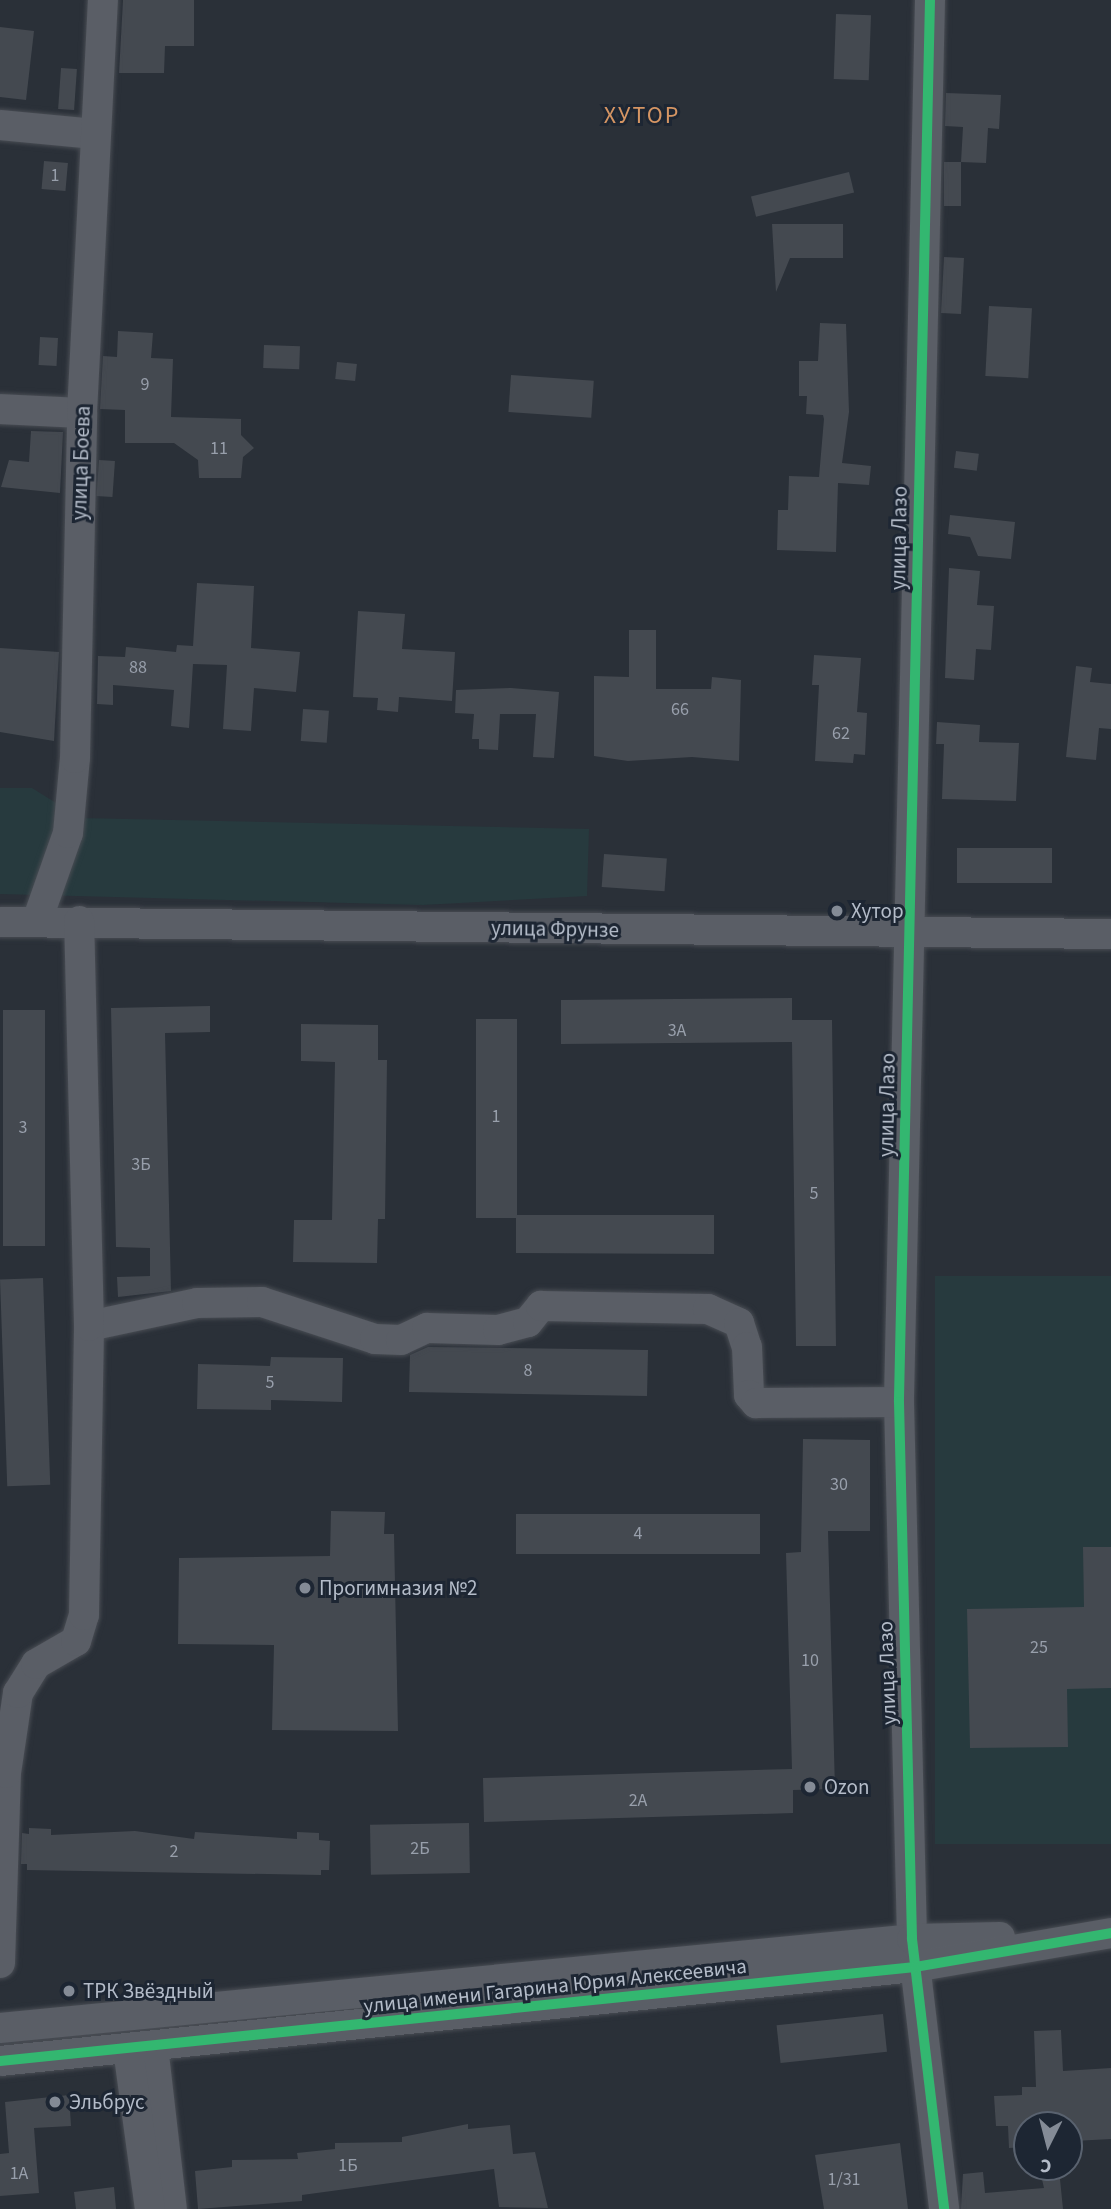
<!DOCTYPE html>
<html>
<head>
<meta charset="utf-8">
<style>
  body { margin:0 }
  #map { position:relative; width:1111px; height:2209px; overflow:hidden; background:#2a3038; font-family:"Source Sans 3",sans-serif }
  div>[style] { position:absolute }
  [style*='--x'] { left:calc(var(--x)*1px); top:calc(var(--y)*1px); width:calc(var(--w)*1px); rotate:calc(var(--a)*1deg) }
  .green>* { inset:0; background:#273a3e; transform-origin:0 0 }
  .building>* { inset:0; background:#444950; transform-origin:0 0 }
  .roads { filter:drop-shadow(0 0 2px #484c53) drop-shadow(0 0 2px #484c53) }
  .minor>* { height:30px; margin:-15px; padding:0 15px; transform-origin:15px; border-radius:15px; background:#5a5e66 }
  .cycleway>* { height:10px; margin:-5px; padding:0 5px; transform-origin:5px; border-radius:5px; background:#33b770 }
  .dots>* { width:19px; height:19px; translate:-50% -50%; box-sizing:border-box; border:4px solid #1d2633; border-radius:50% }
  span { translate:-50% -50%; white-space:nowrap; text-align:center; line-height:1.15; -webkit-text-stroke:6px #1d2633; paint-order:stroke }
  .number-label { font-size:18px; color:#989fab }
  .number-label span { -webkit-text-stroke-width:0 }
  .street-label { font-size:21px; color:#b4bcc9 }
  .poi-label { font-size:21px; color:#b4bcc9 }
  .left { translate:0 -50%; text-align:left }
  .quarter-label { font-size:24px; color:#d59563; letter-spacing:2px }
  .north { position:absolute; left:1013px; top:2111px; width:70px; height:70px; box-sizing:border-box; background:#1d2633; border:2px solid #59626f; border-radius:50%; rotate:186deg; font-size:19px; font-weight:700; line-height:28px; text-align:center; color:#b4bcc9 }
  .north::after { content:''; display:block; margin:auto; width:24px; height:32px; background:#848b96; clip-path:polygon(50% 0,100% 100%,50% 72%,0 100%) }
</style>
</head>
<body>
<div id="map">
  <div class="green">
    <i style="clip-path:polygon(0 788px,32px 788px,80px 818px,589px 829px,587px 896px,423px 905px,0 894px)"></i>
    <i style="left:1111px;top:1276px;width:568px;height:176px;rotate:90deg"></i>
  </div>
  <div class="building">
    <i style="clip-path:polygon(123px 0,194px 0,194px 46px,165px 46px,164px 73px,119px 73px)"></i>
    <i style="left:836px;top:14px;width:35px;height:65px;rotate:2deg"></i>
    <i style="clip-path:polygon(0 27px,34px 31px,26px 100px,0 97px)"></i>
    <i style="left:61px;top:68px;width:16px;height:41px;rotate:4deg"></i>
    <i style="clip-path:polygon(946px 93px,1001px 95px,999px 129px,988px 128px,986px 163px,961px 162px,963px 127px,945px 126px)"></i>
    <i style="left:44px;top:161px;width:24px;height:28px;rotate:5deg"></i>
    <i style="left:944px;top:162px;width:17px;height:44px"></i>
    <i style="left:849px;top:172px;width:21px;height:101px;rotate:76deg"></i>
    <i style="clip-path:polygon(772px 224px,843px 224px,843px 258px,790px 258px,776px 292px)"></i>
    <i style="left:944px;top:257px;width:20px;height:56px;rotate:3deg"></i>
    <i style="left:989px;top:306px;width:43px;height:70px;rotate:3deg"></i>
    <i style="clip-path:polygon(820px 323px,846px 324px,849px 412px,842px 463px,871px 466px,869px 485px,838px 483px,836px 552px,777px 550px,778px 510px,788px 510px,789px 476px,819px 477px,824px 419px,823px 415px,806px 414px,807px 396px,799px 396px,799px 361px,818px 361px)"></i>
    <i style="clip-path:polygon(118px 331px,153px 333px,151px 358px,173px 359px,171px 417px,241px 419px,241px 435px,254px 448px,243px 457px,241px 478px,199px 478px,198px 460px,174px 443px,125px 443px,125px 410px,100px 409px,103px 356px,117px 357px)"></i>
    <i style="left:40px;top:337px;width:18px;height:28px;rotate:3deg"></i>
    <i style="left:264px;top:345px;width:36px;height:23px;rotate:2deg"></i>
    <i style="left:337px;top:362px;width:20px;height:17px;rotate:6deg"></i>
    <i style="left:511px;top:375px;width:83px;height:37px;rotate:4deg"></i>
    <i style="clip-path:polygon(31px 431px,63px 432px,60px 493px,1px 487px,9px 460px,29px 462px)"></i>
    <i style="left:956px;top:451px;width:23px;height:17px;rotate:7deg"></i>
    <i style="left:99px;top:460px;width:16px;height:36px;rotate:4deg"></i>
    <i style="clip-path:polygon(950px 515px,1015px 522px,1011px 559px,978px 556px,970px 537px,948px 534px)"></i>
    <i style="clip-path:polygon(949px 568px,980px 571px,977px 605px,994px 606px,991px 650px,976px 649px,974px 680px,945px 678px)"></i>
    <i style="clip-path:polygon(197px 583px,254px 586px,251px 648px,300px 652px,296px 692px,254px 688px,251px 731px,223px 729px,227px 665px,193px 664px,189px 728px,171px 726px,174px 690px,113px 685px,113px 705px,97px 704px,98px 656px,125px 657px,126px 647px,176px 652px,177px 645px,193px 646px)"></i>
    <i style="clip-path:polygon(358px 611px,405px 614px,402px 649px,455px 652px,452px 701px,399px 697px,398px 712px,377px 710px,378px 698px,353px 697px)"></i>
    <i style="clip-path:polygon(629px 630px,656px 630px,656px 689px,711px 689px,712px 677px,741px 680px,739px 761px,692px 757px,628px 761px,594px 756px,594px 676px,629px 677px)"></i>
    <i style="clip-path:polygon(0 648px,59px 652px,54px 741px,0 732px)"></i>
    <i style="clip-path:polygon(814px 655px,861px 658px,857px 712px,867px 713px,865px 755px,854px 754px,853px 763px,815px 761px,819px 685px,812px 685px)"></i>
    <i style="clip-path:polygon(1076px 666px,1092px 668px,1090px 682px,1111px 684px,1111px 729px,1099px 728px,1096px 760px,1066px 757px)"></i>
    <i style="clip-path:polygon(511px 688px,559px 692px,554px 758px,533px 757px,536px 714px,500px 714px,498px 750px,479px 749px,479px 739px,472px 739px,474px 714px,455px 713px,456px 690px)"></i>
    <i style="left:303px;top:709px;width:26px;height:32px;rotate:4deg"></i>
    <i style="clip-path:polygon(937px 722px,980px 725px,979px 742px,1019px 743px,1016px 801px,942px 799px,944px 744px,936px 744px)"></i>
    <i style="left:957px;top:848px;width:95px;height:35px"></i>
    <i style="left:604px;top:854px;width:63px;height:33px;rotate:4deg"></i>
    <i style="clip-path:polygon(792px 998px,792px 1020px,832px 1020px,836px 1346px,796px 1346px,792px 1042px,561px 1044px,561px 1000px)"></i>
    <i style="clip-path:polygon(210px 1006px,210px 1032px,165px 1033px,171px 1291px,118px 1297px,117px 1277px,150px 1276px,150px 1248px,116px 1247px,111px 1008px)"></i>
    <i style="left:3px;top:1010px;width:42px;height:236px"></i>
    <i style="clip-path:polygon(476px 1019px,517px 1019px,517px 1215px,714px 1215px,714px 1254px,516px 1253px,516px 1218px,476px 1218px)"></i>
    <i style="clip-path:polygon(301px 1024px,378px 1025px,378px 1060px,387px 1060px,385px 1219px,378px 1219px,377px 1263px,293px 1262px,294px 1220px,332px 1220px,335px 1062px,301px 1061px)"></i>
    <i style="left:43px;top:1278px;width:207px;height:43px;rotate:88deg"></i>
    <i style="clip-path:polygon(428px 1347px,648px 1350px,647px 1396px,409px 1392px,410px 1355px)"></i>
    <i style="clip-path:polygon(271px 1357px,343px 1358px,342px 1402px,271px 1400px,271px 1410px,197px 1409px,198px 1364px,270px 1366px)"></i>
    <i style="clip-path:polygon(803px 1439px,870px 1440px,870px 1531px,828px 1531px,835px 1789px,793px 1790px,793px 1813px,484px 1822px,483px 1778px,792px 1769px,786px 1553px,801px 1552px)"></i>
    <i style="clip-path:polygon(331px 1511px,385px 1512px,384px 1534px,394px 1534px,398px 1731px,272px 1730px,274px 1645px,178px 1644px,179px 1558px,330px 1556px)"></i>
    <i style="left:516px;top:1514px;width:244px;height:40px"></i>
    <i style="clip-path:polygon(1083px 1547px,1111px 1547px,1111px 1688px,1067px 1689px,1068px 1747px,970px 1748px,967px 1609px,1084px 1607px)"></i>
    <i style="left:469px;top:1823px;width:50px;height:99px;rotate:89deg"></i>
    <i style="clip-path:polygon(29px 1828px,51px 1829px,51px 1835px,135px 1831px,194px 1839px,195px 1832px,297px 1839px,297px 1832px,319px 1833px,319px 1840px,330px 1841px,329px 1870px,321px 1870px,321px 1875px,27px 1870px,27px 1864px,21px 1864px,22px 1833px,29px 1834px)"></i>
    <i style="left:883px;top:2014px;width:38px;height:107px;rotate:84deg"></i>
    <i style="clip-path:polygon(1061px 2030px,1063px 2071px,1111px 2068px,1111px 2139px,1074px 2141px,1073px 2125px,1027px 2125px,1027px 2147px,1009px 2148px,1008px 2126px,996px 2126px,994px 2096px,1022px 2095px,1022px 2087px,1036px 2087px,1034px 2031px)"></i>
    <i style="clip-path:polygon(69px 2095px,71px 2126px,34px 2128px,39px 2193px,0 2196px,0 2154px,9px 2153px,5px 2102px)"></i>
    <i style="clip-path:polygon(468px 2124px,468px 2129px,510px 2125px,513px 2154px,535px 2152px,548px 2208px,499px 2207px,494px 2169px,302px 2195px,302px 2201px,198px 2209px,195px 2171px,232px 2167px,232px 2160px,298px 2159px,297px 2153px,335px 2149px,335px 2143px,402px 2142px,402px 2137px)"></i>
    <i style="clip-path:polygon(900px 2143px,908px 2209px,824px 2209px,815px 2155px)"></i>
    <i style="clip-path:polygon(1059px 2169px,1063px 2209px,961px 2209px,963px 2174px,983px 2172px,985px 2193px,1044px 2188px,1040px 2171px)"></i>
    <i style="clip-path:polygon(114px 2187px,116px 2209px,76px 2209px,74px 2192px)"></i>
  </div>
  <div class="roads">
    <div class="minor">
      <i style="--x:930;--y:0;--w:1402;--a:91.27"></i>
      <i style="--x:899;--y:1402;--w:537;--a:88.61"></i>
      <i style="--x:912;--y:1939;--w:272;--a:83.2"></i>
      <i style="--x:0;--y:125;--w:96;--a:5.4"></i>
      <i style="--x:0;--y:409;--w:82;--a:2.8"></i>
      <i style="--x:37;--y:921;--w:93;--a:-70.6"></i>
      <i style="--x:68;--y:833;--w:75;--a:-84.7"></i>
      <i style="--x:75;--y:758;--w:345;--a:-88.8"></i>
      <i style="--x:82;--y:413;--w:414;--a:-87.1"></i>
      <i style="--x:0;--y:922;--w:1111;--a:0.62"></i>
      <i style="--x:89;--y:1326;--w:110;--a:-12"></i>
      <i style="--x:197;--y:1303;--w:65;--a:-0.9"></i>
      <i style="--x:262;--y:1302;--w:119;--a:18.1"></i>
      <i style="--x:375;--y:1339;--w:26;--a:2"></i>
      <i style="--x:401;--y:1340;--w:29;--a:-25"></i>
      <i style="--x:427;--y:1328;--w:71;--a:1.6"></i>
      <i style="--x:498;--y:1330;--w:31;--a:-15"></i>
      <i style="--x:528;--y:1322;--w:21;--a:-51"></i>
      <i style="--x:541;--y:1306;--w:167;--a:1"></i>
      <i style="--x:708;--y:1309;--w:34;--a:24"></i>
      <i style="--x:739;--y:1323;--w:25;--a:72"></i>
      <i style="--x:747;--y:1347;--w:48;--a:87.6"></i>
      <i style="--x:749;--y:1395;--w:11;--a:49"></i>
      <i style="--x:756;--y:1403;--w:143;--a:-0.4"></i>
      <i style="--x:0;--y:1963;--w:190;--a:-88.2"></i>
      <i style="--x:6;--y:1773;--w:81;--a:-81.5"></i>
      <i style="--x:18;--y:1693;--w:34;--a:-58"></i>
      <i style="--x:36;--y:1664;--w:46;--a:-29.9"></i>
      <i style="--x:76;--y:1641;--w:27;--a:-73"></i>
      <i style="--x:84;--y:1615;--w:289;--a:-89"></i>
      <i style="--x:89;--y:1326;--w:405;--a:-91.4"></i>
      <i style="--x:0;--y:2028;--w:916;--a:-5.57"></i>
      <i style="--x:912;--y:1939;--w:88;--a:-1.3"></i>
      <i style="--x:153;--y:2046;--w:164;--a:83.4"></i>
      <i style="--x:128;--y:2049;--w:162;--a:82.2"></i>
      <i style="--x:0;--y:2061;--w:920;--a:-5.87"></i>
      <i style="--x:915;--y:1967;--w:199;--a:-9.8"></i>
    </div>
  </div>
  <div class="cycleway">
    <i style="--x:930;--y:0;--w:1402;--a:91.27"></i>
    <i style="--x:899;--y:1402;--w:537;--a:88.61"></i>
    <i style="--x:912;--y:1939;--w:272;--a:83.2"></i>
    <i style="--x:0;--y:2061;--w:920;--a:-5.87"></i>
    <i style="--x:915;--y:1967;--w:199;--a:-9.8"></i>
  </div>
  <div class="dots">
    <i style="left:837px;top:911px;background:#848b96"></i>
    <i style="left:305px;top:1588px;background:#848b96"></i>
    <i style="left:810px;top:1787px;background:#848b96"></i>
    <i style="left:69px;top:1991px;background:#848b96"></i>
    <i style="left:55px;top:2102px;background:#848b96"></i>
  </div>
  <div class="number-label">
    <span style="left:55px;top:176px">1</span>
    <span style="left:145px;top:385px">9</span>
    <span style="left:219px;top:449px">11</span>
    <span style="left:138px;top:668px">88</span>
    <span style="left:680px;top:710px">66</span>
    <span style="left:841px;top:734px">62</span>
    <span style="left:677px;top:1031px">3А</span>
    <span style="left:496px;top:1117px">1</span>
    <span style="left:23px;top:1128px">3</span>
    <span style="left:141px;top:1165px">3Б</span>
    <span style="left:814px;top:1194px">5</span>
    <span style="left:528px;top:1371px">8</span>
    <span style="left:270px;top:1383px">5</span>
    <span style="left:839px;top:1485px">30</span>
    <span style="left:638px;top:1534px">4</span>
    <span style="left:1039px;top:1648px">25</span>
    <span style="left:810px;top:1661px">10</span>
    <span style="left:638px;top:1801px">2А</span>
    <span style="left:420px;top:1849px">2Б</span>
    <span style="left:174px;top:1852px">2</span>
    <span style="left:348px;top:2166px">1Б</span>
    <span style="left:19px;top:2174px">1А</span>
    <span style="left:844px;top:2180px">1/31</span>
  </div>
  <div class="street-label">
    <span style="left:81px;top:463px;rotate:-88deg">улица Боева</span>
    <span style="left:899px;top:538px;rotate:-89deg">улица Лазо</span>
    <span style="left:555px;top:929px;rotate:1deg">улица Фрунзе</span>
    <span style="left:887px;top:1105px;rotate:-89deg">улица Лазо</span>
    <span style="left:887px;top:1673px;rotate:-92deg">улица Лазо</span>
    <span style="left:555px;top:1986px;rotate:-6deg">улица имени Гагарина Юрия Алексеевича</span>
  </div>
  <div class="poi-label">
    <span class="left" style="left:851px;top:911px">Хутор</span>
    <span class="left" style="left:319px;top:1588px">Прогимназия №2</span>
    <span class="left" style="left:824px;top:1787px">Ozon</span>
    <span class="left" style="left:83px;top:1991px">ТРК Звёздный</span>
    <span class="left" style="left:69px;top:2102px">Эльбрус</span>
  </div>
  <div class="quarter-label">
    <span style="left:642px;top:116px">ХУТОР</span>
  </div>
  <div class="north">С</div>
</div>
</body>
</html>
